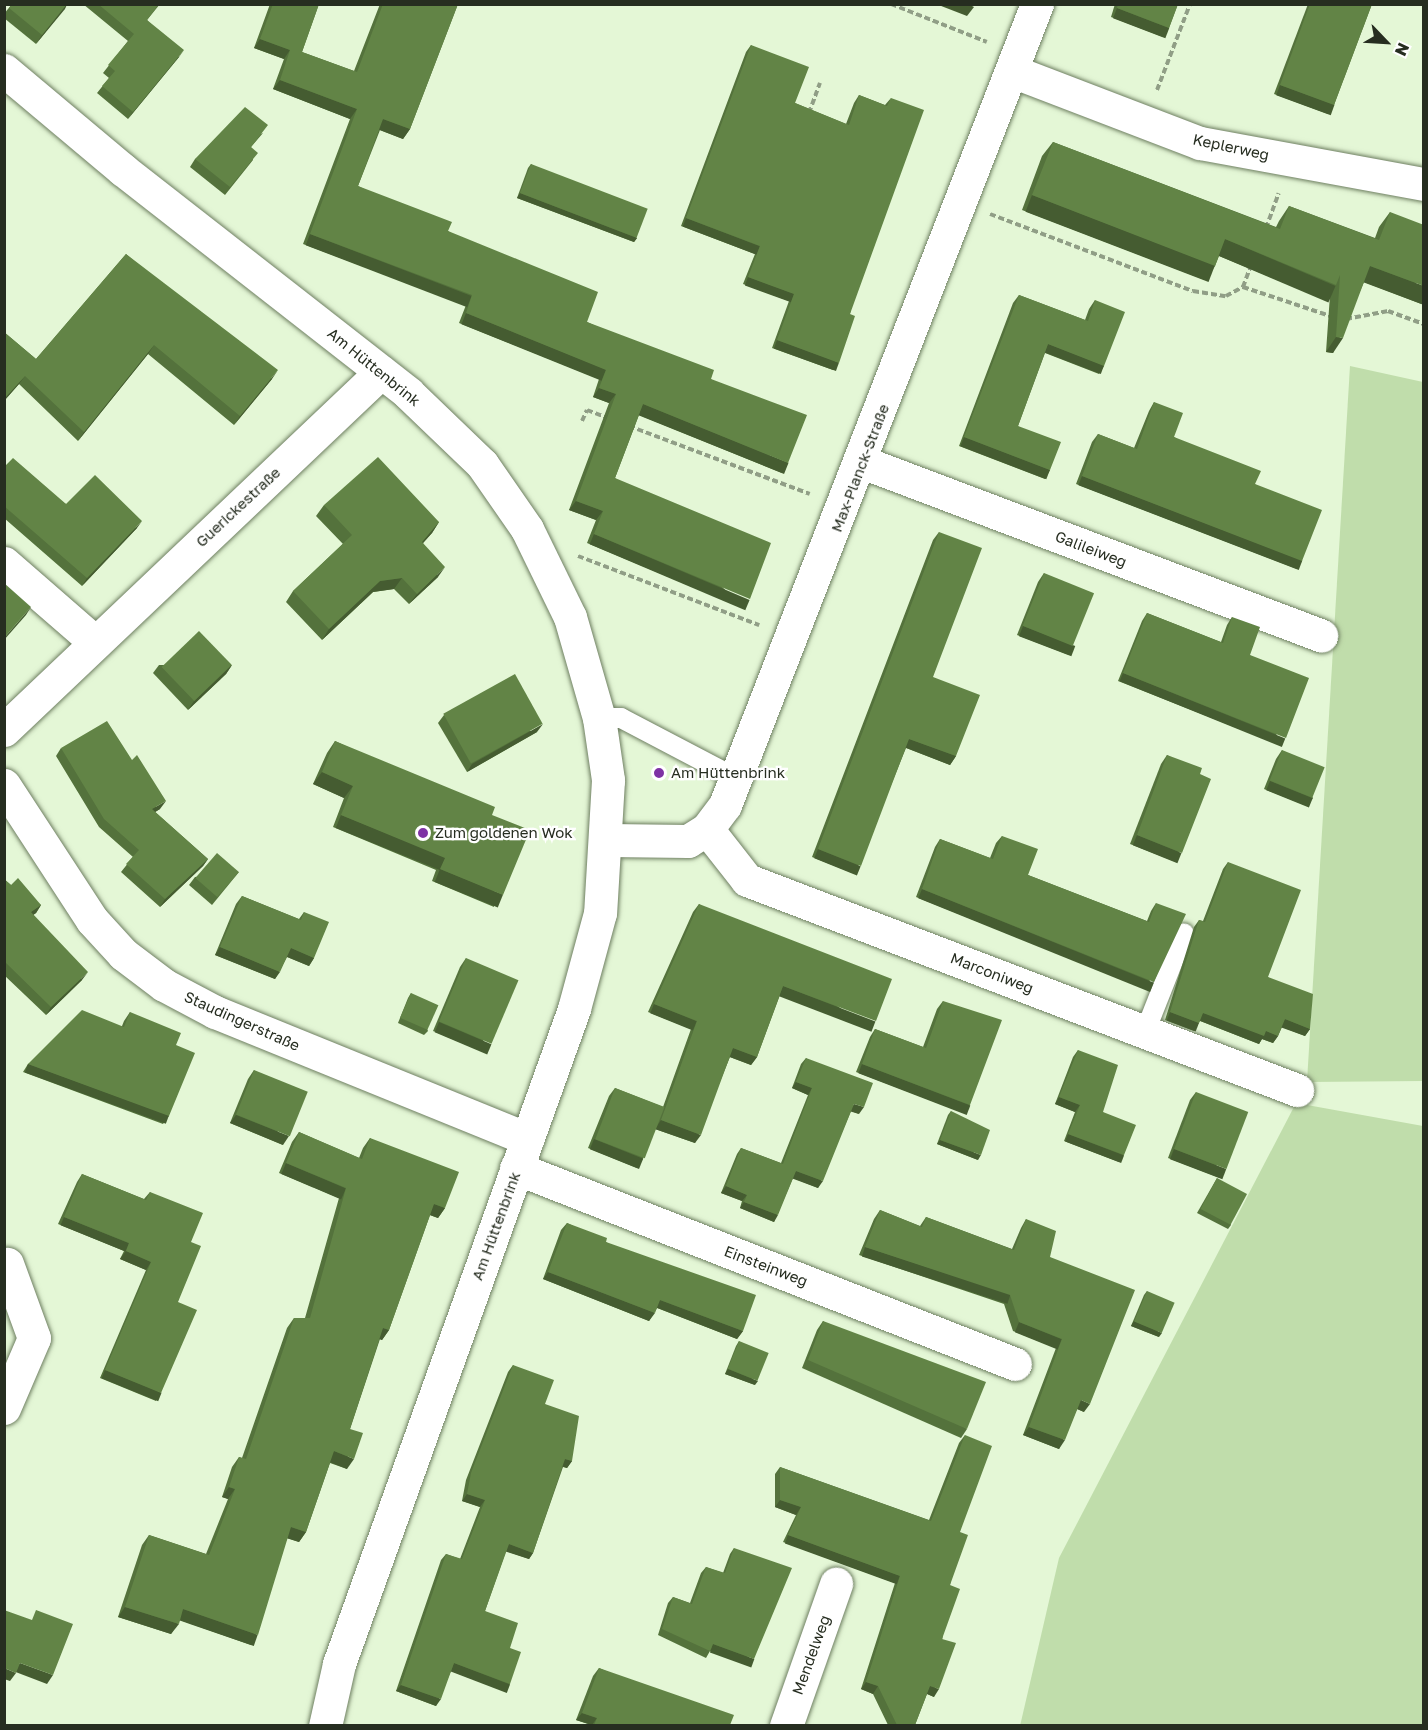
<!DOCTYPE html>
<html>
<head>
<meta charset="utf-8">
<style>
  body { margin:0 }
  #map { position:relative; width:1428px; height:1730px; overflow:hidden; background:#e4f7d6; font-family:"Golos Text",sans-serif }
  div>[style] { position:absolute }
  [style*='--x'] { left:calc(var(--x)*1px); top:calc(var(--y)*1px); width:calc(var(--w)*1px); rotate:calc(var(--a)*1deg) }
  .green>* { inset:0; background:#c0ddab }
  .path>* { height:4px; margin-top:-2px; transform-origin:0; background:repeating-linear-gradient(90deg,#909e86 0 6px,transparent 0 9px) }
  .roads { filter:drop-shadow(0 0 2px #6e7f61) drop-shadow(0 0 2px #6e7f61) }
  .lane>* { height:20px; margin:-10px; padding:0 10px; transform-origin:10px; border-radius:10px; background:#fff }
  .street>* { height:33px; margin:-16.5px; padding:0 16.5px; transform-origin:16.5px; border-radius:16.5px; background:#fff }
  .secondary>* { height:33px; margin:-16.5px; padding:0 16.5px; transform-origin:16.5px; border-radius:16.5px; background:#fff }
  .wall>* { inset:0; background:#54723c }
  .shaded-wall>* { inset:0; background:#455c31; transform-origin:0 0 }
  .building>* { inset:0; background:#628446; transform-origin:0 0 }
  .dots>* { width:16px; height:16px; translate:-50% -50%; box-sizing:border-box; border:3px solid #fff; border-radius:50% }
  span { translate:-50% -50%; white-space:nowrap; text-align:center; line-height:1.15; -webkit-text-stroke:4.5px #fff; paint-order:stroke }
  .street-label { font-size:15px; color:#262d20 }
  .poi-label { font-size:15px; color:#262d20 }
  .left { translate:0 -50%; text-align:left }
  .frame { position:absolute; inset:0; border:6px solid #262d20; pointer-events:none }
  .north { position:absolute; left:1356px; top:12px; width:60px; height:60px; -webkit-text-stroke:4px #fff; paint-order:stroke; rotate:115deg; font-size:16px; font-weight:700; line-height:24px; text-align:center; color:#262d20 }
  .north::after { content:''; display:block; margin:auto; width:21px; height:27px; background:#262d20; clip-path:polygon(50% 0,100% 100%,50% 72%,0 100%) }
</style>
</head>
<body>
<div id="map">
  <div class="green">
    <i style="clip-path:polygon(1350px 366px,1423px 382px,1423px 1081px,1307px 1082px)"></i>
    <i style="clip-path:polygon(1296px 1103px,1423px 1126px,1423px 1725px,1020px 1726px,1059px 1558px)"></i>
  </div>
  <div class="path">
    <i style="--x:891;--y:4;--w:103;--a:21.6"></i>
    <i style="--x:1157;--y:90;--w:92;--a:-69"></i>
    <i style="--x:809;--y:113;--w:32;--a:-70"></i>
    <i style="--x:990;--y:214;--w:217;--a:20.8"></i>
    <i style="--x:1193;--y:291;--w:33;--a:9"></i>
    <i style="--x:1226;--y:296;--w:19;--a:-28"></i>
    <i style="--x:1243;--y:287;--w:23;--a:-70"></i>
    <i style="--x:1266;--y:228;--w:37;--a:-70"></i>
    <i style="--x:1243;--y:287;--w:95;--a:18.4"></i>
    <i style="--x:1346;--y:319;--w:43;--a:-10.8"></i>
    <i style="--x:1388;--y:311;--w:38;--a:20"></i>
    <i style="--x:582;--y:421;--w:12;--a:-66"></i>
    <i style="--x:587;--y:410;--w:22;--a:21"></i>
    <i style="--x:629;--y:426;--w:193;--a:20.6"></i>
    <i style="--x:578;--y:556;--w:194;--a:20.9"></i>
  </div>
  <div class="roads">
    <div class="lane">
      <i style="--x:599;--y:718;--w:22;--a:0"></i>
      <i style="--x:621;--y:718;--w:131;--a:27.7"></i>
      <i style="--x:1145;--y:1032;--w:106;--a:-68.5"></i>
    </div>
    <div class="street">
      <i style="--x:1012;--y:71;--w:201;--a:21"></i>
      <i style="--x:1200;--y:143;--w:228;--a:10.4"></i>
      <i style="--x:862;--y:462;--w:491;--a:20.7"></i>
      <i style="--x:4;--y:563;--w:121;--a:41"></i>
      <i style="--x:4;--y:730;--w:520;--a:-43.52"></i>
      <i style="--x:4;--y:785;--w:161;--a:56.9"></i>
      <i style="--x:92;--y:920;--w:46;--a:47.6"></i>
      <i style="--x:123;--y:954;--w:51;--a:37.1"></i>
      <i style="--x:164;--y:985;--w:58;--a:27.9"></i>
      <i style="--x:215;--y:1012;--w:337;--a:22.1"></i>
      <i style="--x:707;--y:829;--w:65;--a:51.9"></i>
      <i style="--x:747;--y:880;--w:589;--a:20.9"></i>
      <i style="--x:608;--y:840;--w:80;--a:0.7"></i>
      <i style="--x:688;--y:841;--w:22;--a:-32"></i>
      <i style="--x:707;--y:829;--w:30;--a:-53"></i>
      <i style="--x:725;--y:805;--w:860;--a:-68.72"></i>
      <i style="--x:516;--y:1168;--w:536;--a:21.44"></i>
      <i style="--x:4;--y:1408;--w:76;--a:-66.8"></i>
      <i style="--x:34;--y:1338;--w:79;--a:-110"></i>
      <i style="--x:786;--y:1726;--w:151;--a:-70.6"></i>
    </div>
    <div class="secondary">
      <i style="--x:4;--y:70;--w:155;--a:40"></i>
      <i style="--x:123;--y:170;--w:362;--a:38"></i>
      <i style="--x:408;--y:393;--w:103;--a:43.8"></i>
      <i style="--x:482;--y:464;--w:79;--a:55.3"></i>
      <i style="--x:527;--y:529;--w:98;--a:64"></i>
      <i style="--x:570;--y:617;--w:105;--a:74"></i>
      <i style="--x:599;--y:718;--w:63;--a:81.7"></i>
      <i style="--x:608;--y:780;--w:133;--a:93.4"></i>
      <i style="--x:600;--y:913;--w:99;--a:105.2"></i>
      <i style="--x:574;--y:1009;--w:696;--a:109.74"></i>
      <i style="--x:339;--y:1664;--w:64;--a:102.7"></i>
    </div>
  </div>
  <div class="wall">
    <i style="clip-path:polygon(12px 4px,68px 4px,36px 44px,4px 18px,4px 14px)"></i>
    <i style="clip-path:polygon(83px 4px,160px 4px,147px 20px,179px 57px,128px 119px,97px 93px,109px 78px,103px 73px,128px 41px)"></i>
    <i style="clip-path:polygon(270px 4px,319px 4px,302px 52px,354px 71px,380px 4px,458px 4px,410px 129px,403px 139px,380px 130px,358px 186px,448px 231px,587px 322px,711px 379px,782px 473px,639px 415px,615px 478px,743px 608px,587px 543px,596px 520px,569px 510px,609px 403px,593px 397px,599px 379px,459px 323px,466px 305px,303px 244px,350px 119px,273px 89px,284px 59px,254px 48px)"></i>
    <i style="clip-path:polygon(1115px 4px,1178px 4px,1169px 28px,1163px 37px,1111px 17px)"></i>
    <i style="clip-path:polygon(1308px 4px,1372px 4px,1334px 105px,1328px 114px,1274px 94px)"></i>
    <i style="clip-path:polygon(751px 45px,795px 103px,846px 124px,854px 103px,859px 95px,885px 105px,891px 98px,850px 314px,833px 370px,772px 348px,789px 301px,743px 284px,755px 254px,681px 226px,746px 52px)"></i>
    <i style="clip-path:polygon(263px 133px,251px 147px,253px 160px,225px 195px,190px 167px,195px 159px)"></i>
    <i style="clip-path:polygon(1053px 142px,1276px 227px,1279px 221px,1289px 206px,1375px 238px,1379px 227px,1390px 212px,1424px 305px,1364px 282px,1333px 353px,1326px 352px,1330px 295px,1326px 300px,1219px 256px,1215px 266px,1205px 280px,1022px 210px,1042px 156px)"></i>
    <i style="clip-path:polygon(531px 164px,637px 238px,634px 242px,517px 198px,528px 168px)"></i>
    <i style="clip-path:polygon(126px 254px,272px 379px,234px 425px,148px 354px,78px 441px,19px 384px,4px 401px,4px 332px,36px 359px)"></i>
    <i style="clip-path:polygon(1019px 295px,1085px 320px,1089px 309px,1095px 300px,1104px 366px,1099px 374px,1045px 353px,1018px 426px,1050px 470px,1045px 479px,959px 446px,1013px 303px)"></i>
    <i style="clip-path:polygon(1154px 402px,1174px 437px,1255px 484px,1302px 561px,1297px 569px,1076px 484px,1092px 442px,1098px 434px,1134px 448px,1149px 411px)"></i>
    <i style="clip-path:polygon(4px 467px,66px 504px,137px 528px,82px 586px,4px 518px)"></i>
    <i style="clip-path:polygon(324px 505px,439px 522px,432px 533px,423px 543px,438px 577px,409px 604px,394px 589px,373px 592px,322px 640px,286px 602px,293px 591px,343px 544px,316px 516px)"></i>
    <i style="clip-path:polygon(939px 532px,933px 677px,956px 756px,950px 765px,906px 748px,855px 874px,812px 857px,933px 540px)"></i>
    <i style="clip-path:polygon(1044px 573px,1069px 655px,1017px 635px,1038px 582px)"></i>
    <i style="clip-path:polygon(1147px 613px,1221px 642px,1227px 625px,1232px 617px,1250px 655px,1280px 745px,1118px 681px,1142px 621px)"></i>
    <i style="clip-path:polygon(159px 665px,232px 665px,226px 674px,188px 710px,153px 673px)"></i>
    <i style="clip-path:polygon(444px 715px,537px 732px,467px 772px,438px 723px)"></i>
    <i style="clip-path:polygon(335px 741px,492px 815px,494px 907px,432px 881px,436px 870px,333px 827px,344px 798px,313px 784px,327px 753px)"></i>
    <i style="clip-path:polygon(61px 748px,160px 809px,155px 812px,208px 859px,203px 866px,160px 907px,121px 872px,133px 857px,99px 827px,56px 756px)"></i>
    <i style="clip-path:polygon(1282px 750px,1313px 798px,1307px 806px,1264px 789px,1276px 759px)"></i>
    <i style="clip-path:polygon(1167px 755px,1200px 774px,1176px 862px,1130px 844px,1161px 764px)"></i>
    <i style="clip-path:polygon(1002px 836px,1028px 875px,1147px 921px,1151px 911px,1156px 903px,1149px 990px,916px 897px,935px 847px,940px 839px,990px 858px,996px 843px)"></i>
    <i style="clip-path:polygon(1228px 862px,1268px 977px,1310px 1029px,1305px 1036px,1282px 1027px,1278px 1036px,1273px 1043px,1262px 1039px,1259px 1044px,1200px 1021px,1194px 1031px,1165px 1020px,1194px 927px,1199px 920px,1203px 921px,1223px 869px)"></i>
    <i style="clip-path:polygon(239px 872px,212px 905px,189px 885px,195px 877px)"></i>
    <i style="clip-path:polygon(4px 879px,11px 885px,41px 905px,36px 913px,33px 915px,82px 980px,46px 1015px,4px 975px)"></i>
    <i style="clip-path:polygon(242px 896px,299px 919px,304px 912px,314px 958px,309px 966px,287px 957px,275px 979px,215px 955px,236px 904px)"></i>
    <i style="clip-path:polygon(699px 904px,870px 1030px,780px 995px,757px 1057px,751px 1065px,730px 1057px,695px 1143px,655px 1129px,643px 1159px,637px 1168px,588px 1148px,609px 1096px,615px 1088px,663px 1107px,691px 1029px,648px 1012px,693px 912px)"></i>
    <i style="clip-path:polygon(466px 958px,486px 1053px,433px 1031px,460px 967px)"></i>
    <i style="clip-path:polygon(411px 993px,428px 1031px,424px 1035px,398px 1023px,408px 998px)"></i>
    <i style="clip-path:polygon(943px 1001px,970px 1105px,964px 1113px,856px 1072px,870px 1037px,875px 1029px,923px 1047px,937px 1009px)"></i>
    <i style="clip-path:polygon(130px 1012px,169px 1116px,163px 1124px,23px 1072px,28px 1064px,122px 1026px,124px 1021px)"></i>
    <i style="clip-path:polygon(1078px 1050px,1103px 1112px,1124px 1155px,1119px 1162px,1064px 1141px,1075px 1112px,1055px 1104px,1073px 1057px)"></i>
    <i style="clip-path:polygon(806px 1058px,859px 1114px,851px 1111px,818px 1188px,793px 1178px,774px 1222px,740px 1208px,742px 1201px,721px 1193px,737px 1154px,741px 1148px,781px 1163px,808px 1095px,792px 1088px,801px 1064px)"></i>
    <i style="clip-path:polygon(254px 1070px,283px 1145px,230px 1123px,248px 1079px)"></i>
    <i style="clip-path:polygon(1196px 1092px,1220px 1178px,1168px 1158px,1190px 1100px)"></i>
    <i style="clip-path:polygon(951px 1111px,978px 1160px,937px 1144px,948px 1115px)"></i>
    <i style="clip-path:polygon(299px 1132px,359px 1158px,363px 1148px,370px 1138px,445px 1208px,438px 1218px,430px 1215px,389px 1330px,382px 1340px,380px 1339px,350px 1429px,347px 1469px,330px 1463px,306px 1532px,299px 1542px,287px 1538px,251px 1645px,180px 1620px,171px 1634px,118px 1617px,142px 1545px,149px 1535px,206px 1554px,228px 1499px,222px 1497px,232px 1467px,239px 1457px,242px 1458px,287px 1328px,294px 1318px,305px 1318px,339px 1198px,279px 1173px,292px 1142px)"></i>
    <i style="clip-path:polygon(82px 1174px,144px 1199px,150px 1192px,191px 1242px,156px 1401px,100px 1378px,146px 1270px,120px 1259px,124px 1251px,58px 1224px,77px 1182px)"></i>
    <i style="clip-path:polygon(1217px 1178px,1231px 1225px,1228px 1229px,1197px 1213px)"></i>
    <i style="clip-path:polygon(880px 1210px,920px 1226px,926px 1217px,1012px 1249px,1021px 1228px,1026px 1219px,1050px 1257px,1084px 1412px,1077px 1409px,1059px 1449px,1023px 1435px,1056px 1348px,1013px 1331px,1004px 1304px,859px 1255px,874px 1219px)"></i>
    <i style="clip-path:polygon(567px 1223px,606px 1242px,743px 1331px,737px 1339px,657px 1308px,649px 1321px,543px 1279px,561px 1230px)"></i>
    <i style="clip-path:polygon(1147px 1291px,1159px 1337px,1131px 1326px,1144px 1295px)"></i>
    <i style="clip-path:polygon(823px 1321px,967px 1429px,961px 1438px,802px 1368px,817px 1330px)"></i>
    <i style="clip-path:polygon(739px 1341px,755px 1385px,725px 1374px,736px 1346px)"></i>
    <i style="clip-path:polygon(513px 1365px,545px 1404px,572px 1461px,567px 1468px,563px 1467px,533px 1553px,529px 1559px,506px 1551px,485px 1611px,510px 1648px,510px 1684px,505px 1691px,451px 1671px,436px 1706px,396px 1691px,441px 1560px,446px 1554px,460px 1559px,480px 1507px,462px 1501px,466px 1480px,508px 1372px)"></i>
    <i style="clip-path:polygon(965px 1435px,960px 1532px,950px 1585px,934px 1697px,927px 1694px,915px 1725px,888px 1725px,873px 1694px,861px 1689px,895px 1583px,783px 1542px,796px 1515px,775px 1507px,775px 1474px,780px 1467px,929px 1520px,959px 1443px)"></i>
    <i style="clip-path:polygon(734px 1548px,749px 1666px,710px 1651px,706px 1658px,658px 1635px,668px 1603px,673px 1597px,690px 1603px,701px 1573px,706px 1567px,723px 1573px,730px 1554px)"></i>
    <i style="clip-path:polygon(599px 1668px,730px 1725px,591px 1725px,576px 1720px,593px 1676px)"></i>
  </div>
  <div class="shaded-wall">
    <i style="clip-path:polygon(67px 4px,65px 9px,36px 44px,42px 35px)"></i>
    <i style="clip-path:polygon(936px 4px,968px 4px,974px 7px,967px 16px)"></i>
    <i style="left:1117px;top:8px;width:56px;height:11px;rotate:21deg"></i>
    <i style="clip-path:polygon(260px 39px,290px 50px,284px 59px,254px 48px)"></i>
    <i style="clip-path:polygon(184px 50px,179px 57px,128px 119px,133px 112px)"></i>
    <i style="clip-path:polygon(280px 80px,357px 109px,350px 119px,273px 89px)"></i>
    <i style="left:1280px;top:85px;width:58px;height:11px;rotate:20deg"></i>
    <i style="clip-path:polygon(383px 119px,410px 129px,403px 139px,377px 129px)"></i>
    <i style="clip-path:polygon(520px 193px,637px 238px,634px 242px,517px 198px)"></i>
    <i style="left:1032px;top:195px;width:196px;height:18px;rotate:21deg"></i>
    <i style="left:686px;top:218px;width:79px;height:9px;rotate:21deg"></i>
    <i style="left:310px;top:234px;width:173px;height:12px;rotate:21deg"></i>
    <i style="left:1225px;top:239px;width:120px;height:18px;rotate:23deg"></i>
    <i style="clip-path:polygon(1370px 266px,1424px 286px,1424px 305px,1360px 281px)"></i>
    <i style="left:748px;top:277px;width:49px;height:9px;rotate:20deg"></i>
    <i style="left:466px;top:313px;width:151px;height:12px;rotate:22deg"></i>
    <i style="clip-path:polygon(1336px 337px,1343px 338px,1333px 353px,1326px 352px)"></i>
    <i style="left:777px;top:340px;width:66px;height:9px;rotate:20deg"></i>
    <i style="left:1048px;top:344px;width:60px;height:9px;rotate:21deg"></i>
    <i style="clip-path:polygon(154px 345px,148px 354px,78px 441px,84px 432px)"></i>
    <i style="clip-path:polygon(278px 370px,272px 379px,234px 425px,240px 416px)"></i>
    <i style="clip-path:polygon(25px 376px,19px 384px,4px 401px,4px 399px)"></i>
    <i style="clip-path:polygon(599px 388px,616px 394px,609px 403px,593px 397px)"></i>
    <i style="left:643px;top:404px;width:157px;height:12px;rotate:22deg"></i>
    <i style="left:964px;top:437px;width:92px;height:10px;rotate:21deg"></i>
    <i style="left:1082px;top:476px;width:236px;height:10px;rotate:21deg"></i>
    <i style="clip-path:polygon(576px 501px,603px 511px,596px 520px,569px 510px)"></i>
    <i style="clip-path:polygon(142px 521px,137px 528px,82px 586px,87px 578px)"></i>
    <i style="clip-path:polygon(439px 522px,432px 533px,414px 553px,422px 542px)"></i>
    <i style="left:594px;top:534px;width:169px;height:11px;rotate:23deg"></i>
    <i style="clip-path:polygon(445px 567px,438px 577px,409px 604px,417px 594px)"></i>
    <i style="clip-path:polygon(402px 578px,394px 589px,373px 592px,322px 640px,329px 629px,380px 581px)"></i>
    <i style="clip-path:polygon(31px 607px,26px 615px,4px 640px,4px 638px)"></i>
    <i style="left:1023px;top:626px;width:56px;height:11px;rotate:21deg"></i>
    <i style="clip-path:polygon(232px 665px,226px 674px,188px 710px,194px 701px)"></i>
    <i style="left:1123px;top:673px;width:175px;height:9px;rotate:22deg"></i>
    <i style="clip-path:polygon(543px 724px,537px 732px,467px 772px,472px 764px)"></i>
    <i style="clip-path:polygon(909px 739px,956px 756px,950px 765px,904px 747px)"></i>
    <i style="clip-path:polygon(322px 772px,353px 786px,344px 798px,313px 784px)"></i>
    <i style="left:1270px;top:781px;width:46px;height:10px;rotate:22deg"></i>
    <i style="clip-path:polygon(166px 801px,160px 809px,147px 817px,152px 809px)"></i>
    <i style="left:341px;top:815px;width:113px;height:14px;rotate:22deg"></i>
    <i style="left:1137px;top:835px;width:48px;height:11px;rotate:22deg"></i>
    <i style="left:818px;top:849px;width:46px;height:10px;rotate:22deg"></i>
    <i style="clip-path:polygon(208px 859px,203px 866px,160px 907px,165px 899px)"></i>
    <i style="left:440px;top:869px;width:68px;height:14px;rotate:22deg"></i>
    <i style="left:922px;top:889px;width:250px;height:10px;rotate:22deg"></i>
    <i style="clip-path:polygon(41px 905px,36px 913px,26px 920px,31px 912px)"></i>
    <i style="clip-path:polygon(220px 947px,280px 972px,275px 979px,215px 955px)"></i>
    <i style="clip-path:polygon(291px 948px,314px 958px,309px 966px,285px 956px)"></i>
    <i style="clip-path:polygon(88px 972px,82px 980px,46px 1015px,51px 1007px)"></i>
    <i style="left:783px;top:986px;width:99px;height:11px;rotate:21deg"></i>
    <i style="left:654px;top:1004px;width:46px;height:10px;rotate:22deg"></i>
    <i style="left:1170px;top:1012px;width:31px;height:9px;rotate:21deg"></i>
    <i style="clip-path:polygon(1203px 1013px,1266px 1031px,1278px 1036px,1273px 1043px,1262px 1039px,1259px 1044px,1198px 1020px)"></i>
    <i style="clip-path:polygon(1285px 1019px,1310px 1029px,1305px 1036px,1280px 1027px)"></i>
    <i style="left:439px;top:1022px;width:57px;height:11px;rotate:23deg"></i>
    <i style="clip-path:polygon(733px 1048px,757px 1057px,751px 1065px,727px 1056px)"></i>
    <i style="left:28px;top:1064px;width:150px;height:9px;rotate:20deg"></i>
    <i style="left:862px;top:1064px;width:116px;height:10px;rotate:21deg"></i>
    <i style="clip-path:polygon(796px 1082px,812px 1088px,808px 1095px,792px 1088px)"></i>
    <i style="clip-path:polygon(1059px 1097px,1080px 1105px,1075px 1112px,1055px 1104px)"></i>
    <i style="clip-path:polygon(854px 1104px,864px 1107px,859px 1114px,849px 1111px)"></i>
    <i style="clip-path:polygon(236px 1115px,289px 1136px,283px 1145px,230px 1123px)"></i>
    <i style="clip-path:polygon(661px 1120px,701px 1135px,695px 1143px,655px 1129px)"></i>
    <i style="left:1068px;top:1134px;width:60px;height:8px;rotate:21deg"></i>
    <i style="left:594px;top:1139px;width:53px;height:11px;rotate:22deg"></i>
    <i style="clip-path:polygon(940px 1140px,981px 1155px,978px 1160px,937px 1144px)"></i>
    <i style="left:1174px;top:1149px;width:56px;height:11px;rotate:21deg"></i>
    <i style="left:286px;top:1163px;width:65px;height:12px;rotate:23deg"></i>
    <i style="clip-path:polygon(796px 1171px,823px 1181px,818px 1188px,791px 1178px)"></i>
    <i style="clip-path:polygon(726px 1186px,747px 1195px,742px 1201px,721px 1193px)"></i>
    <i style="clip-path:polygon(744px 1202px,778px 1215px,774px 1222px,740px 1208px)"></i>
    <i style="clip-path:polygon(434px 1204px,445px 1208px,438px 1218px,427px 1214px)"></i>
    <i style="left:64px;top:1217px;width:70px;height:9px;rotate:22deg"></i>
    <i style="left:865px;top:1247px;width:153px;height:10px;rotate:18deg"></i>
    <i style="clip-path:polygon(126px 1251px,151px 1262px,146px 1270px,120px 1259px)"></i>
    <i style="clip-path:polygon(548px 1272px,655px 1313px,649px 1321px,543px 1279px)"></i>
    <i style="clip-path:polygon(660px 1300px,743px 1331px,737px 1339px,655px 1307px)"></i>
    <i style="clip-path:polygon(1134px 1321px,1162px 1333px,1159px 1337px,1131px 1326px)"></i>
    <i style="left:1019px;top:1322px;width:46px;height:11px;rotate:22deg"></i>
    <i style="clip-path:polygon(383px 1328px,389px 1330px,382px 1340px,376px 1338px)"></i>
    <i style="clip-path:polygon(728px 1369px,758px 1381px,755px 1385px,725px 1374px)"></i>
    <i style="left:105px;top:1370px;width:61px;height:9px;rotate:22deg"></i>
    <i style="clip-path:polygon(1081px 1400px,1090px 1404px,1084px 1412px,1075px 1408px)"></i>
    <i style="clip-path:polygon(1029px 1427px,1065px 1440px,1059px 1449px,1023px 1435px)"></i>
    <i style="clip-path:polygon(334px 1451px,354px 1459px,347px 1469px,327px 1461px)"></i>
    <i style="clip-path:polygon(565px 1459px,572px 1461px,567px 1468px,561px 1466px)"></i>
    <i style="clip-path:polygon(229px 1487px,235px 1489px,228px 1499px,222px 1497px)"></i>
    <i style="clip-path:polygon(467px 1494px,485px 1500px,480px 1507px,462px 1501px)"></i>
    <i style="clip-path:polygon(780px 1500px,801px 1507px,796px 1515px,775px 1507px)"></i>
    <i style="clip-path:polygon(291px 1527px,306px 1532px,299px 1542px,283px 1537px)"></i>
    <i style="left:788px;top:1535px;width:119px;height:9px;rotate:20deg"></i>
    <i style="clip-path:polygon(509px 1544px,533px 1553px,529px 1559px,504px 1551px)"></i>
    <i style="clip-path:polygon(125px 1607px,179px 1624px,171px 1634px,118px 1617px)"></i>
    <i style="left:183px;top:1609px;width:79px;height:12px;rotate:19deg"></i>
    <i style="left:713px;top:1644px;width:44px;height:9px;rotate:20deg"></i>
    <i style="clip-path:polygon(20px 1663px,53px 1675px,47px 1684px,13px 1671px)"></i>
    <i style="left:454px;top:1663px;width:60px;height:9px;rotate:21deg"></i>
    <i style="clip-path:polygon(4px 1668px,16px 1673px,10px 1681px,4px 1679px)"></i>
    <i style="clip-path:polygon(866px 1682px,878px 1686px,873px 1694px,861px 1689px)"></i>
    <i style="clip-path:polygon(401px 1685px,441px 1699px,436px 1706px,396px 1691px)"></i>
    <i style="clip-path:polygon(930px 1686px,939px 1689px,934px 1697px,925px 1693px)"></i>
    <i style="clip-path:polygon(582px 1713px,597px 1718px,592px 1725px,576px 1720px)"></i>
  </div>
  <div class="building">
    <i style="clip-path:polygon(12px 4px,67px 4px,42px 35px,9px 8px)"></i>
    <i style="clip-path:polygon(98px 4px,159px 4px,147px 20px,184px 50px,133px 112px,102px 86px,115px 71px,108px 65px,134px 34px)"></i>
    <i style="clip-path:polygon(273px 4px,319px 4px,302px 52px,357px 72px,383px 4px,458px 4px,410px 129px,383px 119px,358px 186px,452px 222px,448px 231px,598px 292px,587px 322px,714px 370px,711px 379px,807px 415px,788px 463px,643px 404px,615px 478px,771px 543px,750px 599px,594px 534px,603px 511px,576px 501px,616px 394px,599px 388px,606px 370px,466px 313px,472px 295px,310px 234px,357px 109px,280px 80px,290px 50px,260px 39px)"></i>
    <i style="clip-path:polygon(1118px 4px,1178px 4px,1169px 28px,1117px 8px)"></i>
    <i style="clip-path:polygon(1310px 4px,1372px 4px,1334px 105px,1280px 85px)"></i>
    <i style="clip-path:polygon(751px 45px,809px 67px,795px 103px,849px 125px,859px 95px,887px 106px,891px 98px,924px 110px,850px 314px,855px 316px,839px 363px,777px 340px,794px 294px,748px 277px,760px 246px,686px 218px)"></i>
    <i style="clip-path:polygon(245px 107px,268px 125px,251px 147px,258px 153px,230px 187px,195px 159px)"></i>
    <i style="clip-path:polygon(1053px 142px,1280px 229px,1289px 206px,1379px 240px,1390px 212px,1424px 225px,1424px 286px,1370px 266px,1343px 338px,1336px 337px,1340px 275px,1336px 285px,1225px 239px,1215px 266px,1032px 195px)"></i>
    <i style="left:531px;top:164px;width:125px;height:31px;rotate:21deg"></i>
    <i style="clip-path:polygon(126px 254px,278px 370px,240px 416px,154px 345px,84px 432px,25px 376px,4px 399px,4px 332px,36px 359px)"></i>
    <i style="clip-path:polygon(1019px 295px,1088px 321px,1095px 300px,1125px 312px,1104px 366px,1048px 344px,1018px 426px,1061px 442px,1050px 470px,964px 437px)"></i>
    <i style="clip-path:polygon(1154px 402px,1183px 413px,1174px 437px,1261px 471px,1255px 484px,1322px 510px,1302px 561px,1082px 476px,1098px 434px,1137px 449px)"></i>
    <i style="clip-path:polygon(378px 457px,439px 522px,422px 542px,445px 567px,417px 594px,402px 578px,380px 581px,329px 629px,293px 591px,352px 535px,324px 505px)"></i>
    <i style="clip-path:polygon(13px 458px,66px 504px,95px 475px,142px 521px,87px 578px,4px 506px,4px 467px)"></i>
    <i style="clip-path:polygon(939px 532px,982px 548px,933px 677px,980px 695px,956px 756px,909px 739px,861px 866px,818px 849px)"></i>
    <i style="left:1044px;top:573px;width:54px;height:57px;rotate:22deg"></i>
    <i style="clip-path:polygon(4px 583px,31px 607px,4px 638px)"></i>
    <i style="clip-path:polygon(1147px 613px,1223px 643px,1232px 617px,1260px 627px,1250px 655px,1309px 678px,1286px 738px,1123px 673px)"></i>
    <i style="left:199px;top:631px;width:47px;height:52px;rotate:46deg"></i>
    <i style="left:515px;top:674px;width:57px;height:82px;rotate:61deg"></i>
    <i style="clip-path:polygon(107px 721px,132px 760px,137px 755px,166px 801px,152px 809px,208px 859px,165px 899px,126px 864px,139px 850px,104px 819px,61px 748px)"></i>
    <i style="clip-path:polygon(335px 741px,495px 807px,492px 815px,530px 830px,503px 895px,440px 869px,445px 858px,341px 815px,353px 786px,322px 772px)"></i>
    <i style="left:1282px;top:750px;width:46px;height:33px;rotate:22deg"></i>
    <i style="clip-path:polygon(1167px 755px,1202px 768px,1200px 774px,1211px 779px,1182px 853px,1137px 835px)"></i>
    <i style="clip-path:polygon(1002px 836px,1038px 849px,1028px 875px,1149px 922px,1156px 903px,1186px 914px,1154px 982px,922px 889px,940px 839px,993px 859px)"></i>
    <i style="left:217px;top:853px;width:29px;height:33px;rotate:41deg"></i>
    <i style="clip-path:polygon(1228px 862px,1301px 890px,1268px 977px,1313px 994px,1310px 1029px,1285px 1019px,1278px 1036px,1266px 1031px,1264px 1036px,1203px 1013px,1199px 1023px,1170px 1012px,1199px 920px,1205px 922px)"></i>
    <i style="clip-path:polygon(18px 878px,41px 905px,31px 912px,88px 972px,51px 1007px,4px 961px,4px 879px,11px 885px)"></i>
    <i style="clip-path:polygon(242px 896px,301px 920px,304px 912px,329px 922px,314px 958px,291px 948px,280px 972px,220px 947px)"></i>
    <i style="clip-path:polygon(699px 904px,892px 979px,876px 1021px,783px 986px,757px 1057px,733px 1048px,701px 1135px,661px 1120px,697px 1021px,654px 1004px)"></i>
    <i style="left:466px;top:958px;width:57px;height:69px;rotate:23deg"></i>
    <i style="left:411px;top:993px;width:30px;height:27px;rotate:24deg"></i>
    <i style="clip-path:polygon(943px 1001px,1002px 1020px,970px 1105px,862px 1064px,875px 1029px,926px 1048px)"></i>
    <i style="clip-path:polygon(82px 1010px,124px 1027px,130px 1012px,181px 1033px,176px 1045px,195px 1053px,169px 1116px,28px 1064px)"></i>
    <i style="clip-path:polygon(1078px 1050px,1118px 1065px,1103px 1112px,1136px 1125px,1124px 1155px,1068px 1134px,1080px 1105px,1059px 1097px)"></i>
    <i style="clip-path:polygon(806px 1058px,873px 1083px,864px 1107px,854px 1104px,823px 1181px,796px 1171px,778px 1215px,744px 1202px,747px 1195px,726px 1186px,741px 1148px,783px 1164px,812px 1088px,796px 1082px)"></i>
    <i style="left:254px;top:1070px;width:58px;height:48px;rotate:22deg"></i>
    <i style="left:615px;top:1088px;width:53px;height:55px;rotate:21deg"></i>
    <i style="left:1196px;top:1092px;width:56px;height:61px;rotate:21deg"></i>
    <i style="clip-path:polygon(951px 1111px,990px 1130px,981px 1155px,940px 1140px)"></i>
    <i style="clip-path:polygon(299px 1132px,362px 1159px,370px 1138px,459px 1172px,445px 1208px,434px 1204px,389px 1330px,383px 1328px,350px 1429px,363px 1433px,354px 1459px,334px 1451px,306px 1532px,291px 1527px,258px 1635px,183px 1609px,179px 1624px,125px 1607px,149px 1535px,209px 1555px,235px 1489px,229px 1487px,239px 1457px,246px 1459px,294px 1318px,310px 1318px,346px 1188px,286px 1163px)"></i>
    <i style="clip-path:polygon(82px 1174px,146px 1200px,150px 1192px,203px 1213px,191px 1242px,201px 1246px,178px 1302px,197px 1310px,161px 1393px,105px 1370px,151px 1262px,126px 1251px,129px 1243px,64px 1217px)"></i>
    <i style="left:1217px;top:1178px;width:34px;height:35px;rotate:28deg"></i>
    <i style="clip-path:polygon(880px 1210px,922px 1227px,926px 1217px,1014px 1250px,1026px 1219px,1056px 1231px,1050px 1257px,1135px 1290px,1090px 1404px,1081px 1400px,1065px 1440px,1029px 1427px,1062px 1339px,1019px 1322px,1010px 1295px,865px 1247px)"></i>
    <i style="clip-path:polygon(567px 1223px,607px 1238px,606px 1242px,756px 1295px,743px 1331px,660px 1300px,655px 1313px,548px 1272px)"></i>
    <i style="left:1147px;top:1291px;width:30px;height:33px;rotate:23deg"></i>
    <i style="clip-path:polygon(823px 1321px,986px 1382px,967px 1429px,808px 1360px)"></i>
    <i style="left:739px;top:1341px;width:32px;height:30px;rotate:22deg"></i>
    <i style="clip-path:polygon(513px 1365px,554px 1380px,545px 1404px,579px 1416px,572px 1461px,565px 1459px,533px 1553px,509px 1544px,485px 1611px,518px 1623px,510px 1648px,521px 1652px,510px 1684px,454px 1663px,441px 1699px,401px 1685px,446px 1554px,462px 1559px,485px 1500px,467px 1494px,471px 1473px)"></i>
    <i style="clip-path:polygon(965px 1435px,992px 1446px,960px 1532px,968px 1535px,950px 1585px,960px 1589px,942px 1639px,956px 1643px,939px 1689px,930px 1686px,915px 1725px,897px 1725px,878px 1686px,866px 1682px,900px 1576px,788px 1535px,801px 1507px,780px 1500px,780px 1467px,931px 1521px)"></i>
    <i style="clip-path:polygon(734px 1548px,792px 1568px,754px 1659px,713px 1644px,710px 1651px,662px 1629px,673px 1597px,692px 1604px,706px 1567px,725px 1573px)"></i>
    <i style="clip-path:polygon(4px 1610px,32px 1620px,36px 1610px,73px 1624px,53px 1675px,20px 1663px,16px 1673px,4px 1668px)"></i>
    <i style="clip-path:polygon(599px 1668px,734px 1715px,730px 1725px,594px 1725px,597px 1718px,582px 1713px)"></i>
  </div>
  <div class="dots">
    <i style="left:659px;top:773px;background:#7e32a4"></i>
    <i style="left:423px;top:833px;background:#7e32a4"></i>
  </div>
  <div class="street-label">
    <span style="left:1231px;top:147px;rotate:12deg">Keplerweg</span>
    <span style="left:374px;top:367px;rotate:39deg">Am Hüttenbrink</span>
    <span style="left:860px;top:468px;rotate:-69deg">Max-Planck-Straße</span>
    <span style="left:238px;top:507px;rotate:-43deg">Guerickestraße</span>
    <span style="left:1091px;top:549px;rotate:21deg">Galileiweg</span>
    <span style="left:992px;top:973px;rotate:21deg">Marconiweg</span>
    <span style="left:242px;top:1021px;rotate:24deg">Staudingerstraße</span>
    <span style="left:496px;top:1226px;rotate:-70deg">Am Hüttenbrink</span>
    <span style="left:766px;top:1266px;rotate:21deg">Einsteinweg</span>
    <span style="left:811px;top:1655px;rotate:-70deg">Mendelweg</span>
  </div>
  <div class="poi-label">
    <span class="left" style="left:671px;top:773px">Am Hüttenbrink</span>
    <span class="left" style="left:435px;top:833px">Zum goldenen Wok</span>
  </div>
  <div class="frame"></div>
  <div class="north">N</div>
</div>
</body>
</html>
